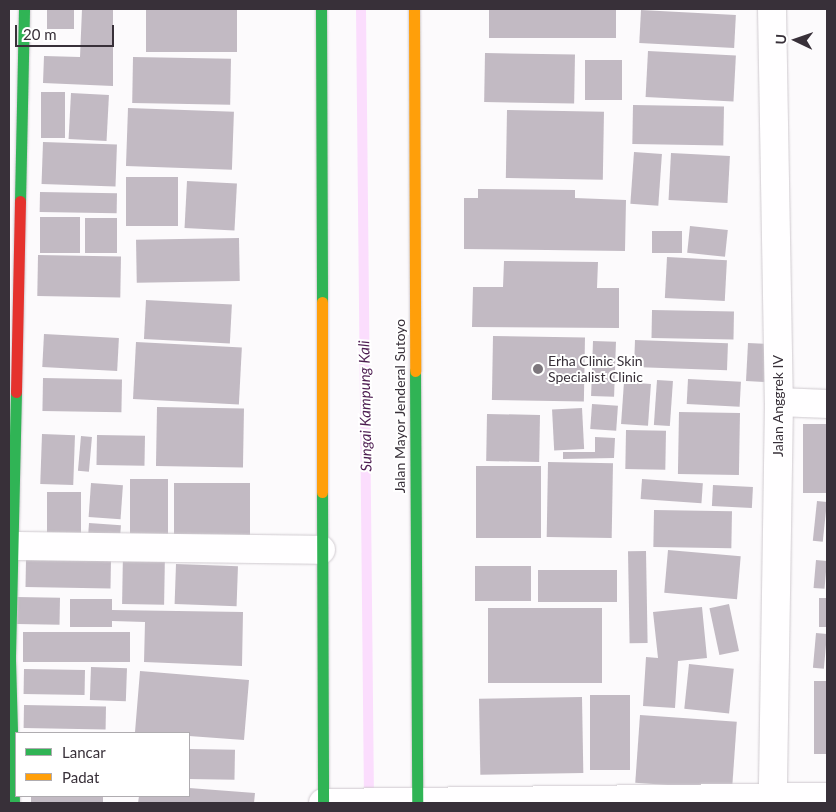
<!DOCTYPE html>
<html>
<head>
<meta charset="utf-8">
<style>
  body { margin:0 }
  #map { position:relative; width:836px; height:812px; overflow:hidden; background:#fcfafc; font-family:Lato,sans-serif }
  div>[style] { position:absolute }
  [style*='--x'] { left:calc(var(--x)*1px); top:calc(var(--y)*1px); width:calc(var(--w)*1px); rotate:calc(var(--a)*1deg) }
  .stream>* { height:10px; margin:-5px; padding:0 5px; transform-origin:5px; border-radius:5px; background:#fbddfd }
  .building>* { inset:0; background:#c2bac3; transform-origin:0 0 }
  .roads { filter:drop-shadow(0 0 1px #cfcacf) drop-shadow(0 0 1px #cfcacf) }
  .street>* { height:28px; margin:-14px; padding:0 14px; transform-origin:14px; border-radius:14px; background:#fffeff }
  .fast>* { height:11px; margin:-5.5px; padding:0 5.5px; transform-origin:5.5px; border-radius:5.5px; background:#30b455 }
  .slow>* { height:11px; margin:-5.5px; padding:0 5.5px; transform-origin:5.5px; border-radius:5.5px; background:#ff9f0a }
  .jam>* { height:11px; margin:-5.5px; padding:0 5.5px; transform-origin:5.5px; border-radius:5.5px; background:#e5322d }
  .dots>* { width:14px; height:14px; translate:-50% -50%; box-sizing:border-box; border:2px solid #fff; border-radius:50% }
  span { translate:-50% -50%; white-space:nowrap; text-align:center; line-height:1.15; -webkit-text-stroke:4px #fff; paint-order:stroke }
  .poi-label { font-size:14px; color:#383039 }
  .left { translate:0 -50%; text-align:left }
  .street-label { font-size:14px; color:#383039 }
  .water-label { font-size:15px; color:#4d1b51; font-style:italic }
  .frame { position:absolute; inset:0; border:10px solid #383039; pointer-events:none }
  .legend { position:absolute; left:15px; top:732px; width:175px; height:65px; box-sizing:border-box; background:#fff; border:1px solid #afacb0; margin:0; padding:6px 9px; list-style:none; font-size:15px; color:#383039 }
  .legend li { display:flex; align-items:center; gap:10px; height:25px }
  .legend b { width:25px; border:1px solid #afacb0 }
  .north { position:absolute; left:771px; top:15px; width:50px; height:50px; -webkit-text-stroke:4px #fff; paint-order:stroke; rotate:273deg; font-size:14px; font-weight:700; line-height:20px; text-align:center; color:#383039 }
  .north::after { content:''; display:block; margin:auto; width:18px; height:22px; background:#383039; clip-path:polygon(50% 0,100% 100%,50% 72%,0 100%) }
  .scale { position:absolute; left:15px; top:25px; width:99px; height:22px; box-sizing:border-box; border:2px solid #383039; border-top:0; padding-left:6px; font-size:15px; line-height:18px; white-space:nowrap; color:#383039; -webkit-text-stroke:4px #fff; paint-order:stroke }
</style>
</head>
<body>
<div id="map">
  <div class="stream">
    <i style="--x:361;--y:9;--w:793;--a:89.42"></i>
  </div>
  <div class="building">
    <i style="left:47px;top:9px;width:27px;height:20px"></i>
    <i style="clip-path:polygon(82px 9px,113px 9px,113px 86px,43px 83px,44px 56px,80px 57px)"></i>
    <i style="left:146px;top:9px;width:91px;height:43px"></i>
    <i style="left:489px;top:9px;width:127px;height:29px"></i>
    <i style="left:641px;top:10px;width:95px;height:33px;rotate:3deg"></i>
    <i style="left:648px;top:51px;width:88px;height:46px;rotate:3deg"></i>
    <i style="left:485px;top:53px;width:90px;height:49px;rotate:1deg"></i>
    <i style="left:133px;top:57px;width:98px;height:46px;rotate:1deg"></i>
    <i style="left:585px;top:60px;width:37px;height:40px"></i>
    <i style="left:41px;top:92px;width:24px;height:46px"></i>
    <i style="left:71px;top:93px;width:38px;height:46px;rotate:3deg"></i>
    <i style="left:633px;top:105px;width:91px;height:39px;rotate:1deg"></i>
    <i style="left:128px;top:108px;width:106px;height:58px;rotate:2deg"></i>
    <i style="left:507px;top:110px;width:97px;height:68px;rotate:1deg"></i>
    <i style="left:43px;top:142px;width:74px;height:42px;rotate:2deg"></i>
    <i style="left:634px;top:152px;width:28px;height:52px;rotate:4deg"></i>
    <i style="left:671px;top:153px;width:59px;height:47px;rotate:3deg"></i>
    <i style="left:126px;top:177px;width:52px;height:49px"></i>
    <i style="left:187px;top:181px;width:50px;height:47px;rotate:3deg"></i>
    <i style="clip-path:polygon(478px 189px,575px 190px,575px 198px,626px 200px,625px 251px,464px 249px,464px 198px,478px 198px)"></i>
    <i style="left:40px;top:192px;width:77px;height:20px;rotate:1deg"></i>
    <i style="left:40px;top:217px;width:40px;height:36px"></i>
    <i style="left:85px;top:218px;width:32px;height:35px"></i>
    <i style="left:690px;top:226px;width:38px;height:27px;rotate:6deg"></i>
    <i style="left:652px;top:231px;width:30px;height:22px"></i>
    <i style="left:239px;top:238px;width:43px;height:103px;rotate:89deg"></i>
    <i style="left:38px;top:255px;width:83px;height:41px;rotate:1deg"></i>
    <i style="left:667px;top:257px;width:60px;height:41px;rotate:3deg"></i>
    <i style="clip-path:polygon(504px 261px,598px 262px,597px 288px,619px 288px,619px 328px,472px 327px,473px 287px,503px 287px)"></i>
    <i style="left:146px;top:300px;width:86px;height:39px;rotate:3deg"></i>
    <i style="left:652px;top:310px;width:82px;height:28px;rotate:1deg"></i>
    <i style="left:44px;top:334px;width:75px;height:33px;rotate:3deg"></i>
    <i style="left:493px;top:336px;width:92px;height:64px;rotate:1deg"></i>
    <i style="left:635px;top:340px;width:93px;height:27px;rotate:2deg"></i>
    <i style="left:593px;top:341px;width:23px;height:55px;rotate:2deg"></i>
    <i style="left:136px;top:342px;width:106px;height:57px;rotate:3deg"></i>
    <i style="left:748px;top:343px;width:19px;height:38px;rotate:3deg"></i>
    <i style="left:43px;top:378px;width:79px;height:33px;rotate:1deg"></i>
    <i style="left:688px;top:379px;width:53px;height:25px;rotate:3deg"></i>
    <i style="left:657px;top:380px;width:16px;height:45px;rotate:4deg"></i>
    <i style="left:624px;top:382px;width:27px;height:42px;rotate:4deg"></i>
    <i style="left:592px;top:404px;width:26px;height:25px;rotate:4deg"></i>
    <i style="left:157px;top:407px;width:87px;height:59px;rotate:1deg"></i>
    <i style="left:582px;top:408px;width:41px;height:30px;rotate:87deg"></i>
    <i style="left:679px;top:412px;width:61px;height:62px;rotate:1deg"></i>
    <i style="left:487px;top:414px;width:53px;height:47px;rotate:1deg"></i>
    <i style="left:803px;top:424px;width:24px;height:69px"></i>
    <i style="left:626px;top:430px;width:40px;height:39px;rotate:1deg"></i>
    <i style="left:42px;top:434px;width:33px;height:50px;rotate:2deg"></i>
    <i style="left:97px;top:435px;width:48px;height:30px;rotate:1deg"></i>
    <i style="left:81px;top:436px;width:11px;height:35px;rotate:5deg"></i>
    <i style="clip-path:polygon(595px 437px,615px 438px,614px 458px,563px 459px,563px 452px,595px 452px)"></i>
    <i style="left:548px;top:462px;width:65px;height:75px;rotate:1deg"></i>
    <i style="left:476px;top:466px;width:65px;height:72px"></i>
    <i style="left:168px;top:479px;width:57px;height:38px;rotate:90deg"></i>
    <i style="left:642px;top:479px;width:61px;height:20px;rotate:4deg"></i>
    <i style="left:91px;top:483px;width:32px;height:34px;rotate:4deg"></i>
    <i style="left:174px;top:483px;width:76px;height:55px"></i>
    <i style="left:713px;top:485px;width:40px;height:21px;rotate:3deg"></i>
    <i style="left:47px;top:492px;width:34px;height:43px"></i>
    <i style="left:817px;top:501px;width:10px;height:40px;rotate:6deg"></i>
    <i style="left:654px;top:510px;width:78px;height:37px;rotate:1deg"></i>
    <i style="left:89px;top:523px;width:32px;height:12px;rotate:4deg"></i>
    <i style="left:668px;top:550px;width:73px;height:43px;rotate:5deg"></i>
    <i style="left:646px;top:551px;width:92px;height:18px;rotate:89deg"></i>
    <i style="left:123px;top:552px;width:42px;height:52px;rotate:1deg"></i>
    <i style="left:26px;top:559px;width:85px;height:28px;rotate:1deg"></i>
    <i style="left:816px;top:560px;width:11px;height:28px;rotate:5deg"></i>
    <i style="left:176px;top:564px;width:62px;height:40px;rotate:2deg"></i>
    <i style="left:475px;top:566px;width:56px;height:35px"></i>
    <i style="left:538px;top:570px;width:79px;height:32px"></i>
    <i style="left:17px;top:597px;width:43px;height:27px;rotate:1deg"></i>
    <i style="left:819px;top:598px;width:8px;height:29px"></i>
    <i style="clip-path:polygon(70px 599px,112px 599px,112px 610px,243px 612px,242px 666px,144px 662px,145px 622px,112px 621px,112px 627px,70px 627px)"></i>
    <i style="left:729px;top:604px;width:48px;height:20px;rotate:78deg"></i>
    <i style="clip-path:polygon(702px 607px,707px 658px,678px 661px,675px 708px,643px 706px,646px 657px,658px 658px,653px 612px)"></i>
    <i style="left:488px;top:608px;width:114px;height:75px"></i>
    <i style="left:23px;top:632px;width:107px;height:30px"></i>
    <i style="left:816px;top:633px;width:11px;height:35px;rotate:5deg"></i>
    <i style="left:689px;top:664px;width:45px;height:45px;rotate:6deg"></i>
    <i style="left:91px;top:667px;width:36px;height:33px;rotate:2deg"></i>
    <i style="left:24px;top:669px;width:61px;height:25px;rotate:1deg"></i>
    <i style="clip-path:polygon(140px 671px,249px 680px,244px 740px,189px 736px,189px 733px,135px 732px)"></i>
    <i style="left:814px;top:681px;width:13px;height:73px"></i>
    <i style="left:590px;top:695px;width:40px;height:75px"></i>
    <i style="left:582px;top:697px;width:76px;height:103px;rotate:89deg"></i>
    <i style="left:24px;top:705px;width:82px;height:23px;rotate:1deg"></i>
    <i style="left:640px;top:715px;width:97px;height:68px;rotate:4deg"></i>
    <i style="left:189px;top:749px;width:46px;height:30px;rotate:1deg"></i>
    <i style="clip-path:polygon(189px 788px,255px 793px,254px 803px,138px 803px,139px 796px,189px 796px)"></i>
    <i style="left:31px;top:796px;width:72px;height:7px"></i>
  </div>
  <div class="roads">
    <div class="street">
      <i style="--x:772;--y:9;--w:393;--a:89"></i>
      <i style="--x:779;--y:402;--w:401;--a:90.9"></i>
      <i style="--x:779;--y:402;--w:48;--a:2.4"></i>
      <i style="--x:13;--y:546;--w:308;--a:0.7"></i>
      <i style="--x:323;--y:803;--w:504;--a:-0.68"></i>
    </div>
    <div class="fast">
      <i style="--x:321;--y:9;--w:293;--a:89.8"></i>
      <i style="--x:20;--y:201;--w:192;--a:-88.8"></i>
      <i style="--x:415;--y:371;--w:432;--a:89.7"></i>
      <i style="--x:322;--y:492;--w:311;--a:89.8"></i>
      <i style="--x:14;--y:803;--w:147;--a:-91.6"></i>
      <i style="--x:10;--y:656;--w:264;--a:-88.7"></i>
    </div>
    <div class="slow">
      <i style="--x:414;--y:9;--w:362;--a:89.8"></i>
      <i style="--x:322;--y:302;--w:190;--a:90"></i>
    </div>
    <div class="jam">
      <i style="--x:16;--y:392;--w:191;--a:-88.8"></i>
    </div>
  </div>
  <div class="dots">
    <i style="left:538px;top:369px;background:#7d777d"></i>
  </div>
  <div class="poi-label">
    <span class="left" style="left:548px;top:369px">Erha Clinic Skin<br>Specialist Clinic</span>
  </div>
  <div class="street-label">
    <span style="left:400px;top:406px;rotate:-90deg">Jalan Mayor Jenderal Sutoyo</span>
    <span style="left:778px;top:406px;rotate:-90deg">Jalan Anggrek IV</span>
  </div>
  <div class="water-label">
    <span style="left:365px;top:406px;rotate:-91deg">Sungai Kampung Kali</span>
  </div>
  <div class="frame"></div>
  <ul class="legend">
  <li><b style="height:6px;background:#30b455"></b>Lancar</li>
  <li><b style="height:6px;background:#ff9f0a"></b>Padat</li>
  </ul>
  <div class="north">U</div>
  <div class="scale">20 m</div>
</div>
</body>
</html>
